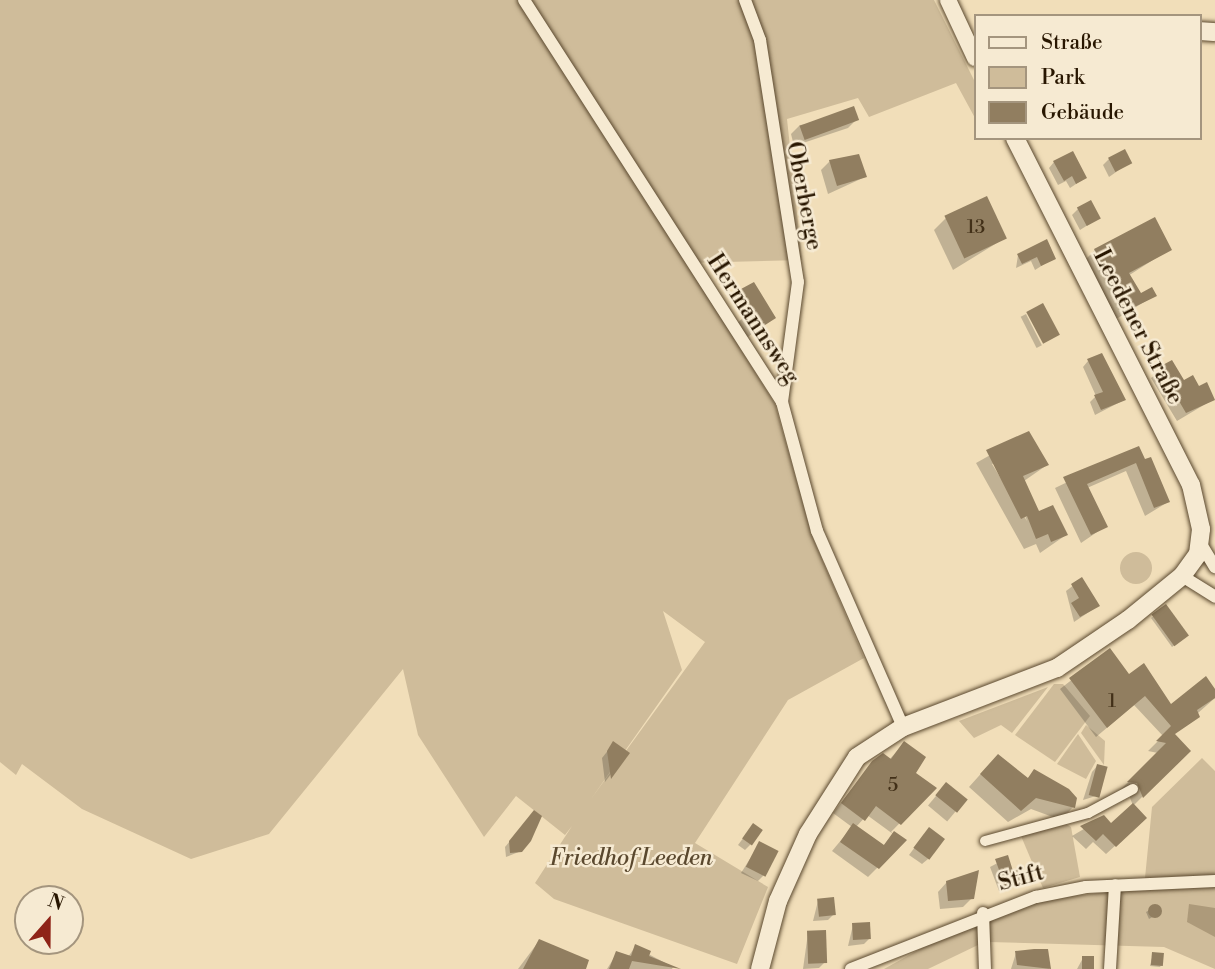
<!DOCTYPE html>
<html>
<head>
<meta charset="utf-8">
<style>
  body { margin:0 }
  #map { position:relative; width:1215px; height:969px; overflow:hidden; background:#f1deb9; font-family:"Libre Bodoni",serif }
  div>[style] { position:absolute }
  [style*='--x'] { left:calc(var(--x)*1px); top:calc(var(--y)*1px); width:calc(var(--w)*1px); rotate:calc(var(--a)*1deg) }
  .green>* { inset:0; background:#cfbc9a }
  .round { border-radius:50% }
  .water>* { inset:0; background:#ad9a7a }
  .shadow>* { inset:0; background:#0003; transform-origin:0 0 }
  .building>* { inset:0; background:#917e60; transform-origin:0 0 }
  .roads { filter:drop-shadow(0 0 2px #5a482e) drop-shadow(0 0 2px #5a482e) }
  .pedestrian>* { height:10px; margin:-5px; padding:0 5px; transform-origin:5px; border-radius:5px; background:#f6ead2 }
  .minor>* { height:12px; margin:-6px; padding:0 6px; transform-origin:6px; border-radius:6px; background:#f6ead2 }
  .tertiary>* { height:16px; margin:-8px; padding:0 8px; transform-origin:8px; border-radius:8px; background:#f6ead2 }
  .secondary>* { height:18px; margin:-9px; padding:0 9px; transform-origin:9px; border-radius:9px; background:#f6ead2 }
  span { translate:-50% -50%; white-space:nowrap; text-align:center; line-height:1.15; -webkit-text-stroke:5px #f6ead2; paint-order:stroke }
  .number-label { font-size:19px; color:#423018 }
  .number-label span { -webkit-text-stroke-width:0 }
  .street-label { font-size:23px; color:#281600 }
  .park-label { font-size:23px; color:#5a482e; font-style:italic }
  .legend { position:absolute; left:974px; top:14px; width:228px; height:126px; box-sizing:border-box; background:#f6ead2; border:2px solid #a4957e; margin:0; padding:9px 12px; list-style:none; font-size:21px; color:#281600 }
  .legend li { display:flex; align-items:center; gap:14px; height:35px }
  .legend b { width:35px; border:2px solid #a4957e }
  .north { position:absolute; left:14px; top:885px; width:70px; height:70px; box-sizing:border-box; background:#f6ead2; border:2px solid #a4957e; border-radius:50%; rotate:21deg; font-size:19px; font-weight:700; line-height:28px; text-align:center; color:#281600 }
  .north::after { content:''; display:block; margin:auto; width:24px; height:32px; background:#8f2418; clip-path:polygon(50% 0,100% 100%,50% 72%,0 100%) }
</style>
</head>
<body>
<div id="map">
  <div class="green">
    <i style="clip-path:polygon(evenodd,0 0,934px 0,975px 82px,975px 118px,956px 83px,869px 117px,858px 98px,787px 119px,802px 260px,687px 263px,775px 404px,812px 536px,864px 658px,788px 700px,695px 843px,768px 887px,737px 964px,554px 899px,535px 883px,572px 826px,565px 835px,516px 796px,484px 837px,418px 735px,403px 669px,269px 834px,191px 859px,82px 809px,22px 764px,16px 775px,0 762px,0 0,663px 611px,705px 642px,591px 799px,682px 670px,663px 611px)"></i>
    <i class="round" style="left:1120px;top:552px;width:32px;height:32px"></i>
    <i style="clip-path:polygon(1054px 684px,1063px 684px,1090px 716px,1055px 762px,1015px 735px)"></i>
    <i style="clip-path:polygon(1048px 687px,1012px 733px,1001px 725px,974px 738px,959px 721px)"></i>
    <i style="clip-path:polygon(1086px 725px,1105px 741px,1104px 765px,1081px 733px)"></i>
    <i style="clip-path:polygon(1078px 734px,1096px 761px,1086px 779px,1057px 764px)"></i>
    <i style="clip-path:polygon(1202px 758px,1215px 771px,1215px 969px,1164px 947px,988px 942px,988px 917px,1038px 900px,1144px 888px,1152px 807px)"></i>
    <i style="clip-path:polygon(1063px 822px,1071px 827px,1080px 877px,1043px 888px,1021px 836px)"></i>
    <i style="clip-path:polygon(977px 926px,978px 945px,928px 969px,884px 969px,949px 933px)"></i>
  </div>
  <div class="water">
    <i style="clip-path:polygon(1189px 904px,1215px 908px,1215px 937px,1187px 922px)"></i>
  </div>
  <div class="shadow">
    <i style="clip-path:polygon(857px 119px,848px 128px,794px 146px,791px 134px,800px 125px)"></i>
    <i style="clip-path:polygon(1109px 159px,1129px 163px,1109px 177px,1103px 165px)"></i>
    <i style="clip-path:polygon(830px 161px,865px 177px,828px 194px,821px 170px)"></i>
    <i style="clip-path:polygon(1054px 162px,1085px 178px,1070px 188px,1066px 181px,1058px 185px,1049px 168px)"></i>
    <i style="clip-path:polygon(1078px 209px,1099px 218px,1080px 230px,1072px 215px)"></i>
    <i style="clip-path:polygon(946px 218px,1005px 238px,953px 270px,934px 230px)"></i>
    <i style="clip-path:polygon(1170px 249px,1128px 276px,1140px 296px,1154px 296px,1113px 321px,1086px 259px,1095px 250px)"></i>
    <i style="clip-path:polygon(1018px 255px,1054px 258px,1035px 270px,1031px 261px,1016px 268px)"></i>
    <i style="clip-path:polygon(753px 284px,773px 318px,744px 340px,734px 326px,744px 317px,733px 300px)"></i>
    <i style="left:1026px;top:314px;width:35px;height:6px;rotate:63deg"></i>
    <i style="clip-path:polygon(1088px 361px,1124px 400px,1095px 415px,1090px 402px,1096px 396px,1083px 367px)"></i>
    <i style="clip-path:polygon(1172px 362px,1183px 382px,1214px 399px,1177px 421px,1151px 378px)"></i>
    <i style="clip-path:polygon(evenodd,1028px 434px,1047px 465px,1024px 481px,1038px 513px,1066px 535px,1040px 553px,1036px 544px,1024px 549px,976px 463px,1028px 434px,995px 463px,1024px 513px,1027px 521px,992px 464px,995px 463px)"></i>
    <i style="clip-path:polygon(1138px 448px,1168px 502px,1145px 516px,1126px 471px,1087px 488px,1106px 526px,1081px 543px,1055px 488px)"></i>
    <i style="clip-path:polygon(1082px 579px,1098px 606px,1074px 622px,1066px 591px)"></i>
    <i style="clip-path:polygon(1166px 606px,1184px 638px,1172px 647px,1151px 618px)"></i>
    <i style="clip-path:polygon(1110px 650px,1129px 676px,1171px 706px,1215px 692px,1215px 698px,1173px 735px,1188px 751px,1133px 806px,1136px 827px,1106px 854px,1093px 842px,1086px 849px,1072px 836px,1104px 817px,1111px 826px,1133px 806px,1128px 792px,1119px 791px,1158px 753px,1148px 751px,1163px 736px,1134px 705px,1096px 737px,1060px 689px)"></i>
    <i style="clip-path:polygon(614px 743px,627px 753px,605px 782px,602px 758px)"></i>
    <i style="clip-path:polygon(evenodd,904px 743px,914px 773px,934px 788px,891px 832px,904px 841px,868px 877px,832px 851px,852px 827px,833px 813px,873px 762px,889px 760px,904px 743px,867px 815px,893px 834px,883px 846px,856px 827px,867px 815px)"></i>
    <i style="clip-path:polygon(1097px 766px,1096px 796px,1083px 800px,1092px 772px)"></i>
    <i style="clip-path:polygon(986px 768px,1027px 779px,1034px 771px,1073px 807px,1061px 820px,1031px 809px,1008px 822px,969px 787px)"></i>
    <i style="left:946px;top:784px;width:25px;height:28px;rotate:40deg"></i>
    <i style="clip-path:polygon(529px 818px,521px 851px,506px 857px,505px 847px)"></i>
    <i style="clip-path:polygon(753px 825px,751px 844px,745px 850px,738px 845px)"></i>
    <i style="clip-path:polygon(924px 835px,928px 859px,922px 864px,909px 855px)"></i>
    <i style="clip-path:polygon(760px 843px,763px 876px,758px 881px,741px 873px)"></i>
    <i style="clip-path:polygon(1007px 858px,1012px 873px,1025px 879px,999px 891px,990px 867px)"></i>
    <i style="clip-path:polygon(947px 882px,972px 898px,963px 907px,940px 909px,938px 892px)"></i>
    <i style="clip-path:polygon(818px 901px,834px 914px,828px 920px,813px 921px)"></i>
    <i style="clip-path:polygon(1157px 906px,1159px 913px,1149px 919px,1146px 912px)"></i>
    <i style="clip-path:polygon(853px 925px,869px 939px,864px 944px,848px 946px)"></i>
    <i style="clip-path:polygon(808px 933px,825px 962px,819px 968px,803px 969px)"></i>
    <i style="clip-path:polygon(539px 941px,579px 969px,518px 969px)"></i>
    <i style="clip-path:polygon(635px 947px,673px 967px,672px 969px,607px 969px,617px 953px,628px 957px)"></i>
    <i style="clip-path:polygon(1047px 951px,1049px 969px,1011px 969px,1016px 953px)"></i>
    <i style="clip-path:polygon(1153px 954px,1162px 964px,1160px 967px,1150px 966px)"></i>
    <i style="clip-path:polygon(1083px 958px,1091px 969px,1077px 969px)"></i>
  </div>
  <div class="building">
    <i style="left:854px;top:106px;width:15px;height:58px;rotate:70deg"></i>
    <i style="left:1125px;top:149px;width:16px;height:19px;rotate:63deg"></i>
    <i style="clip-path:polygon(1073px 151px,1087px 178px,1076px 184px,1072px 176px,1064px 181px,1053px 161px)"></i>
    <i style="clip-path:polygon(859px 154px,867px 177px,837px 186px,829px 160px)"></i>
    <i style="left:987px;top:196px;width:47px;height:47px;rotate:65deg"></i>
    <i style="left:1091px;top:200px;width:21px;height:16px;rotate:62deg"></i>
    <i style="clip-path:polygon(1155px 217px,1172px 250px,1129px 273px,1141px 293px,1152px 287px,1157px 296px,1122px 313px,1094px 249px)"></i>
    <i style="clip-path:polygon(1047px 239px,1056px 259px,1041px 266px,1037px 257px,1022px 264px,1017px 254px)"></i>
    <i style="clip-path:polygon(754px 282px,776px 318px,754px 332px,742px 316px,753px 309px,741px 289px)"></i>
    <i style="left:1043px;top:303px;width:36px;height:19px;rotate:62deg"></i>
    <i style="clip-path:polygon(1102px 353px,1126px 400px,1101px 410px,1094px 395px,1103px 392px,1087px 359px)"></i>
    <i style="clip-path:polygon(1172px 360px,1184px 380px,1193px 375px,1199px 386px,1207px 382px,1215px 400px,1186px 413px,1159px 367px)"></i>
    <i style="clip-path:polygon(1029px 431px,1049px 465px,1023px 476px,1039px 511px,1053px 505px,1068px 535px,1051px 542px,1048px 534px,1036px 539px,1027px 516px,1021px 519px,986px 450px)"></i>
    <i style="clip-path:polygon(1139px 446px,1145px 459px,1151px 457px,1170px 502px,1154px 508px,1136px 463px,1087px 484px,1108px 527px,1091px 535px,1063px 477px)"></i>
    <i style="clip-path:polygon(1082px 577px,1100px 606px,1080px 617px,1071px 603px,1079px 598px,1071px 584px)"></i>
    <i style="left:1166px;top:604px;width:39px;height:18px;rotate:54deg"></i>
    <i style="clip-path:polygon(1110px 648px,1129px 674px,1144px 663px,1171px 704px,1206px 676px,1215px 689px,1215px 698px,1197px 710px,1200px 717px,1175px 734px,1191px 751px,1143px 798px,1137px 783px,1127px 782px,1166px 743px,1156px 741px,1171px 726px,1145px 696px,1107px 728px,1069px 678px)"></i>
    <i style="clip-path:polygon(613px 741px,630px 753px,611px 779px,607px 751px)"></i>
    <i style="clip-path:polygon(904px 741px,926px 757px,916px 773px,937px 788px,901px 825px,876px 806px,865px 821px,841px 803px,872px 761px,883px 753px,891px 759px)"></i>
    <i style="clip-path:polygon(998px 754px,1028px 778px,1034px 769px,1069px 789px,1077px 798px,1075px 808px,1036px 798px,1021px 811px,980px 774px)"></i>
    <i style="left:1097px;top:764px;width:11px;height:32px;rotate:15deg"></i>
    <i style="left:946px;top:782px;width:28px;height:17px;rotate:39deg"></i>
    <i style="clip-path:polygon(1133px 803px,1147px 818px,1116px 847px,1103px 834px,1096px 841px,1080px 826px,1104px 815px,1111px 823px)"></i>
    <i style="clip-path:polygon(534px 810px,542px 816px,531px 841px,522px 852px,510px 853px,509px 841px)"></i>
    <i style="left:753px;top:823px;width:12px;height:19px;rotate:35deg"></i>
    <i style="clip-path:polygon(853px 823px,884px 845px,894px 831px,907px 840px,879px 869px,840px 842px)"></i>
    <i style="left:929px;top:827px;width:20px;height:26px;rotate:37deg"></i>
    <i style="left:759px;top:841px;width:22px;height:29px;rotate:27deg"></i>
    <i style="clip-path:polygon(1008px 855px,1013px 871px,1023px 868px,1027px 880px,1005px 886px,995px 859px)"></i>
    <i style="clip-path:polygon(979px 870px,974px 899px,948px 901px,946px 881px)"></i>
    <i style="left:834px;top:897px;width:18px;height:17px;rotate:84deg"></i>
    <i class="round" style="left:1148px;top:904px;width:14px;height:14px"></i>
    <i style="left:870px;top:922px;width:17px;height:18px;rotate:87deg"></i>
    <i style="left:826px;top:930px;width:33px;height:19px;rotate:88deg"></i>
    <i style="clip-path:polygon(539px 939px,589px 960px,586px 969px,523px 969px)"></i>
    <i style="clip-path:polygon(635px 944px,651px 951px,649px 956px,681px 969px,632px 961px,629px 969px,609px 969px,616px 951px,631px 956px)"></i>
    <i style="clip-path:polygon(1034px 949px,1048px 949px,1051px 969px,1017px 965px,1015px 951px)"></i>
    <i style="left:1152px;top:952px;width:12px;height:13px;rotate:5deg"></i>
    <i style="left:1082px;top:956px;width:12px;height:13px"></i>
  </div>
  <div class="roads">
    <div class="pedestrian">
      <i style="--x:985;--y:841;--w:107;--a:-15.2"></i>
      <i style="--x:1088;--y:813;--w:51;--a:-28.1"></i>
    </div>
    <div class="minor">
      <i style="--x:524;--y:0;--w:478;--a:57.3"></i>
      <i style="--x:782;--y:402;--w:134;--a:74.8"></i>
      <i style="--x:817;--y:531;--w:214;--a:66.3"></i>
      <i style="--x:745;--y:0;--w:43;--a:69.4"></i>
      <i style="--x:760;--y:40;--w:245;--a:81.1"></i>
      <i style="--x:798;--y:282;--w:121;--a:97.6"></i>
      <i style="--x:1201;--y:544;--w:27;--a:59"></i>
      <i style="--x:1182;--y:576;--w:39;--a:32"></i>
      <i style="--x:983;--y:913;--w:56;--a:88"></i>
      <i style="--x:851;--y:969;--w:199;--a:-21.3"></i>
      <i style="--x:1036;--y:897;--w:51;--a:-11.3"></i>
      <i style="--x:1086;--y:887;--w:129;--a:-2.7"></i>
      <i style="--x:1110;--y:969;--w:84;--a:-86.6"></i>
    </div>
    <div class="tertiary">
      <i style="--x:948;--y:0;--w:64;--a:65"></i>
    </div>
    <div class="secondary">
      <i style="--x:1199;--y:31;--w:16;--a:4"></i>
      <i style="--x:760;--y:969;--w:70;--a:-75.2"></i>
      <i style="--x:778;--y:901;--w:73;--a:-65.9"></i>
      <i style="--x:808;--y:834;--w:91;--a:-57.5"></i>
      <i style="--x:857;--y:757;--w:55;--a:-33.1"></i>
      <i style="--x:903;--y:727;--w:165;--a:-21"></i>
      <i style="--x:1057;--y:668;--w:86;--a:-34.1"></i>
      <i style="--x:1128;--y:620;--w:70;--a:-39.2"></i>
      <i style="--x:1182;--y:576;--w:27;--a:-54"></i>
      <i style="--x:1198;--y:554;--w:25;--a:-83"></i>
      <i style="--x:1201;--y:529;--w:45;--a:-102.8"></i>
      <i style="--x:1191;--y:485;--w:389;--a:-116.9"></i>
    </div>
  </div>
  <div class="number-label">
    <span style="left:976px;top:228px">13</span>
    <span style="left:1112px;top:702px">1</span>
    <span style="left:893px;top:786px">5</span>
  </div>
  <div class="street-label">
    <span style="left:804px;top:196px;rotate:79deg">Oberberge</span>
    <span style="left:753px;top:319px;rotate:57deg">Hermannsweg</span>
    <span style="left:1138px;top:327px;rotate:63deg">Leedener Straße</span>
    <span style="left:1021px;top:878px;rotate:-15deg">Stift</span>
  </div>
  <div class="park-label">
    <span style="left:631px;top:858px">Friedhof Leeden</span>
  </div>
  <ul class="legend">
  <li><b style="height:9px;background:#f6ead2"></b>Straße</li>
  <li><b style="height:19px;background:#cfbc9a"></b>Park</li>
  <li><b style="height:19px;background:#917e60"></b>Gebäude</li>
  </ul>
  <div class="north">N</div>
</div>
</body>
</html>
